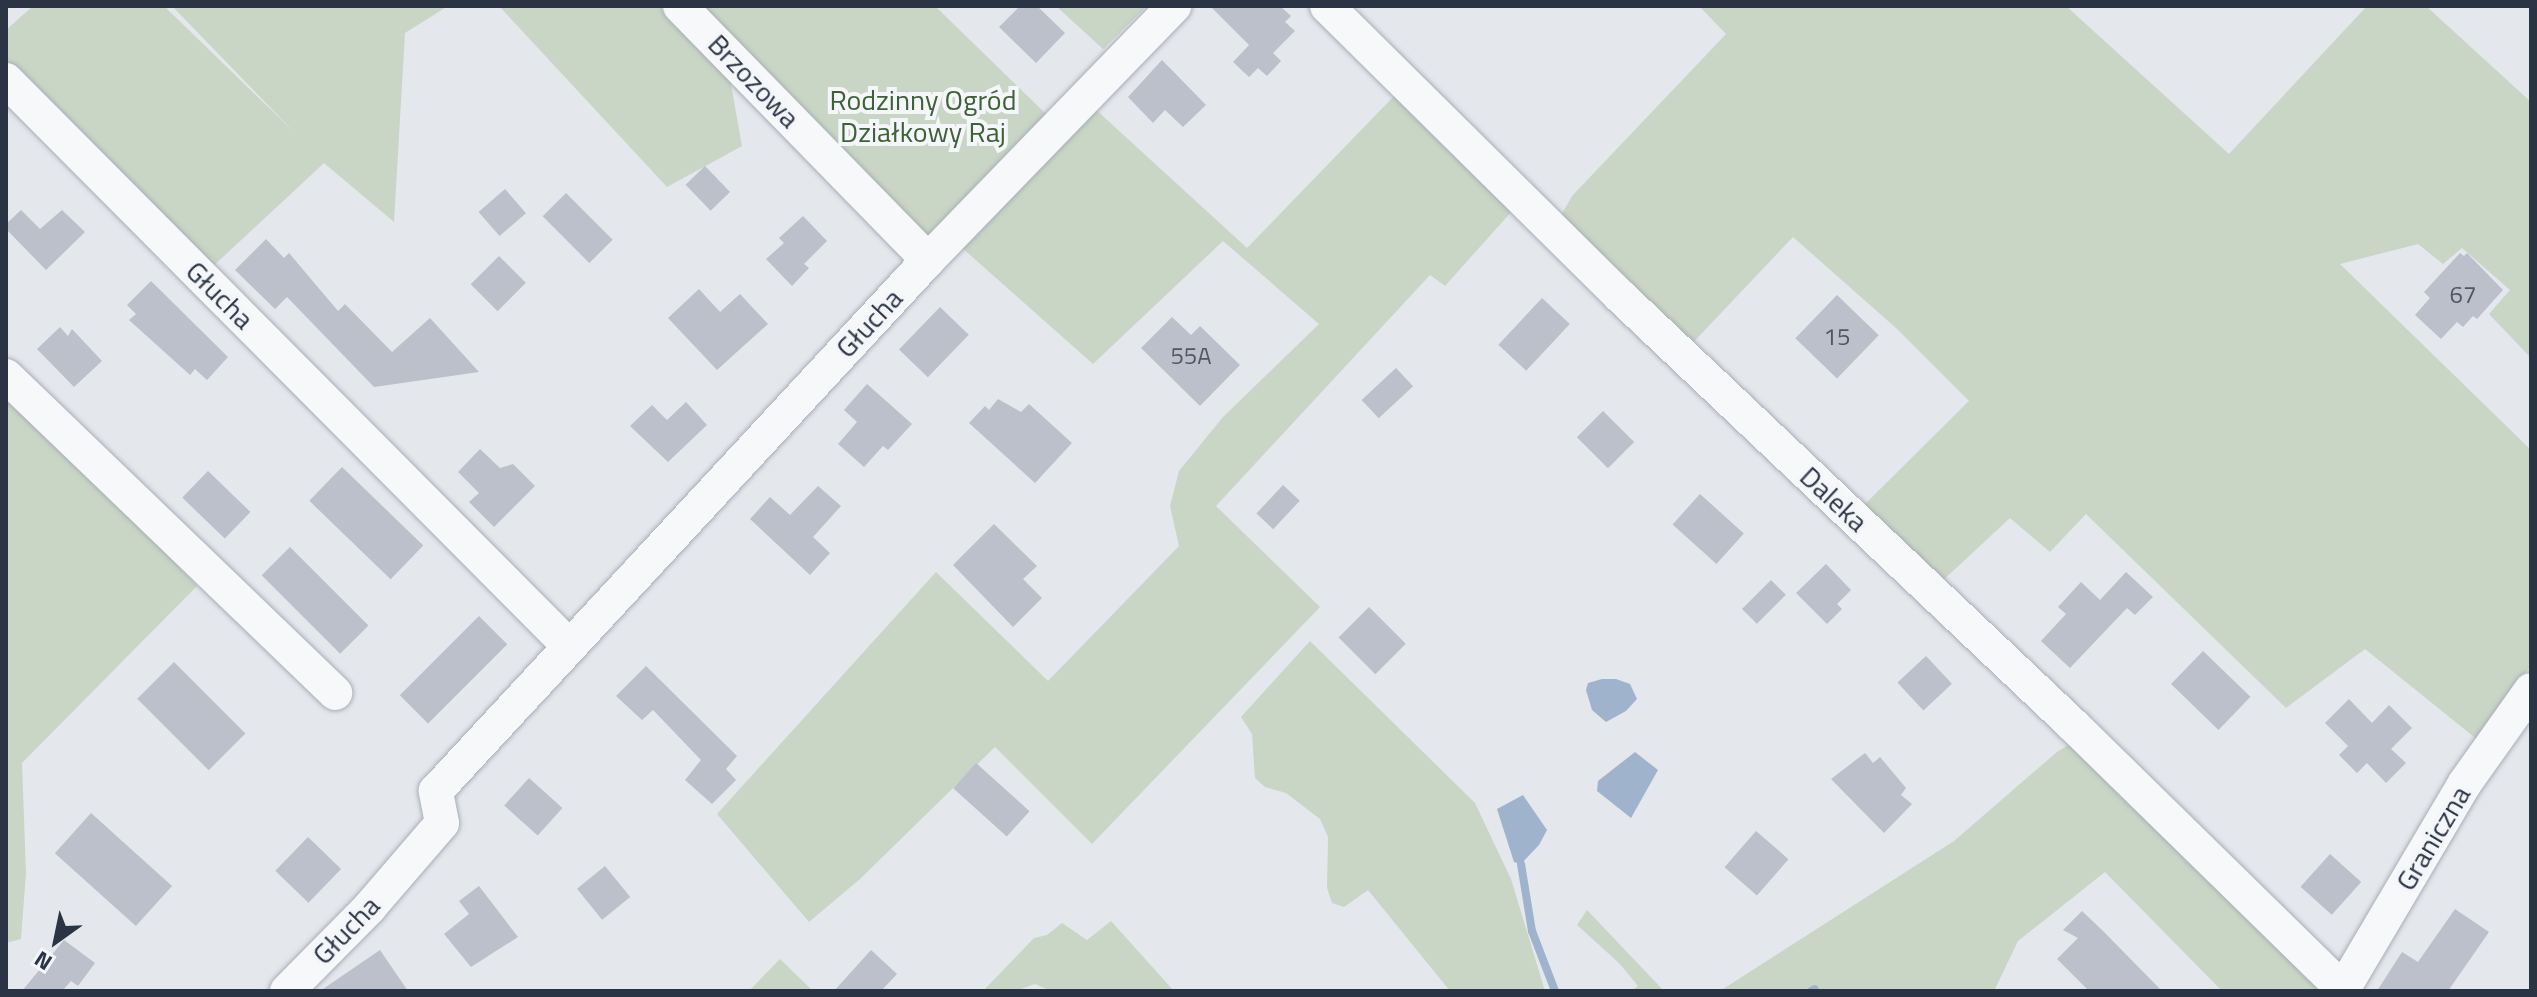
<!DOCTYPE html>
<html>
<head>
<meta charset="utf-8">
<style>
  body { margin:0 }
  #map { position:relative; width:2537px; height:997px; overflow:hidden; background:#e4e7ec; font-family:"Titillium Web",sans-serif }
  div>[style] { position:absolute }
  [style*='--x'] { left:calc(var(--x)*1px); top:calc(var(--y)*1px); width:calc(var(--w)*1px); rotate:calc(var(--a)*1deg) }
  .green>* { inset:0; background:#c9d6c5 }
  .water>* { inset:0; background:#9fb4cc }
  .stream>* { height:8px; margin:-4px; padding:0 4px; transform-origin:4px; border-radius:4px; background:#9fb4cc }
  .building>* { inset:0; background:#bbc0ca; transform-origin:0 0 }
  .roads { filter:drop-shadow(0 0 2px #a9aeb7) drop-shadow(0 0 2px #a9aeb7) }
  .minor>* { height:34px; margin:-17px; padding:0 17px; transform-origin:17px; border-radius:17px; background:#f7f8fa }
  span { translate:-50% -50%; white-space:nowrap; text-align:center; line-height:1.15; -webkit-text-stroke:8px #f4f6f9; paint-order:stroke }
  .number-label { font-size:24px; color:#4f5766 }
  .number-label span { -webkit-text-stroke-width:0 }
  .street-label { font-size:28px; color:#2b3445 }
  .park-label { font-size:28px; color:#3f6138 }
  .frame { position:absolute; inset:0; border:8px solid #2b3445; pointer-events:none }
  .north { position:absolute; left:16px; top:901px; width:80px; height:80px; -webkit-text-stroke:6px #f4f6f9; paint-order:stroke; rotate:213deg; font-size:22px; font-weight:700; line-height:32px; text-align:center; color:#2b3445 }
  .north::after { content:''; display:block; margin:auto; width:28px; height:36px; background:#2b3445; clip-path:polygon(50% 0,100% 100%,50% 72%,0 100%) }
</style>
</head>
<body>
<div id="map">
  <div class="green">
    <i style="clip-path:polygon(33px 6px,164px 6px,294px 132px,172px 6px,448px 6px,405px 33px,394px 222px,324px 163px,209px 270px,6px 67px,6px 30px)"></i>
    <i style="clip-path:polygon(499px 6px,659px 6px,730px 79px,742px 146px,667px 187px)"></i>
    <i style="clip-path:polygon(690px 6px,935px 6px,1047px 115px,925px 246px)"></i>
    <i style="clip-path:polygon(1056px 6px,1147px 6px,1103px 49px)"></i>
    <i style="clip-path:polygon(1699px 6px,2066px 6px,2229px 154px,2367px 6px,2426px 6px,2531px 102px,2531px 358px,2489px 314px,2510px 290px,2462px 248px,2443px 264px,2418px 244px,2340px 264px,2531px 450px,2531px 665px,2479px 741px,2365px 649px,2286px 708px,2086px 514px,2050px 552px,2010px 518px,1939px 584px,1860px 509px,1969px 401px,1896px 328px,1793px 237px,1687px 349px,1559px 219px,1572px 196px,1726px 34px)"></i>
    <i style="clip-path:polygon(1396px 94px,1513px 210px,1445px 286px,1430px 275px,1216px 506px,1320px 607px,1092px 844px,995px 747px,860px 879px,809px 922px,717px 814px,936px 572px,1048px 681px,1179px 546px,1170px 506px,1179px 471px,1223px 417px,1319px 324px,1223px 241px,1093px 364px,961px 247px,1093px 107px,1247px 248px)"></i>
    <i style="clip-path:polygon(6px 388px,28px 406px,197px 586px,22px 763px,26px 873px,21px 939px,6px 943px)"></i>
    <i style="clip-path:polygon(1310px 641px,1475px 803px,1511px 879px,1545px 991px,1450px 991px,1368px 890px,1344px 907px,1332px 903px,1327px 888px,1328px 837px,1320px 819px,1286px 793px,1265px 787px,1255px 778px,1252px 734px,1241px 717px)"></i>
    <i style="clip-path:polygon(2076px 740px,2327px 991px,2222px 991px,2105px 872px,2018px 941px,1994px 991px,1720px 991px,1954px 841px,2057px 752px)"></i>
    <i style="clip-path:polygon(1587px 910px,1664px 991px,1631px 991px,1638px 986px,1619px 963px,1577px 925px)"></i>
    <i style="clip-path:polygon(1111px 921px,1174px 991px,1051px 991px,1035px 984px,1015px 991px,983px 991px,1034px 938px,1047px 935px,1062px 923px,1087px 940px)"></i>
    <i style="clip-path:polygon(780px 959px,813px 991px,749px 991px)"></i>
  </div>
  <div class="water">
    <i style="clip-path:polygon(1602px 679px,1616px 679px,1630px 684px,1637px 699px,1626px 711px,1606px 722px,1592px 710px,1586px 690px,1588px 683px)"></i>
    <i style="clip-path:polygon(1635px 752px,1658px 770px,1631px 818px,1597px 791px,1598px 781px)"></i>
    <i style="clip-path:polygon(1523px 795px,1547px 830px,1539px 845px,1521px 864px,1514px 862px,1497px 809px)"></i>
  </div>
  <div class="stream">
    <i style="--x:1521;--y:864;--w:68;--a:80.7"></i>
    <i style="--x:1532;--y:931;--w:64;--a:69"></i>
    <i style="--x:1811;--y:991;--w:4;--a:-27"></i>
  </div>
  <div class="building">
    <i style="clip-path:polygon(1020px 6px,1037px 6px,1065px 33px,1036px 63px,999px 27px)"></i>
    <i style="clip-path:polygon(1210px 6px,1280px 6px,1291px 16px,1285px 22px,1295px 31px,1273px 53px,1281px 61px,1267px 76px,1258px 68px,1249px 77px,1233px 62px,1249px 45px)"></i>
    <i style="clip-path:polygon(1162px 60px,1206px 105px,1183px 127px,1165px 110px,1153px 123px,1128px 97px)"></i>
    <i style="left:705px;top:166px;width:36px;height:27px;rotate:46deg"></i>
    <i style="left:505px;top:189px;width:32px;height:35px;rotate:49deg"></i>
    <i style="left:566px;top:193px;width:66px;height:33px;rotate:45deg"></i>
    <i style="clip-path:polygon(21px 210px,40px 229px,62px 210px,85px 232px,46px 270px,6px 229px,6px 224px)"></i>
    <i style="clip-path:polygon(803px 216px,827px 241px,804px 264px,809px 268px,792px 286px,766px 259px,784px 243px,779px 238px)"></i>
    <i style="clip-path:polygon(266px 239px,284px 258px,289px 253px,338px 311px,345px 304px,392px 352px,430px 318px,479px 372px,374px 387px,287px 297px,275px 309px,235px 270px)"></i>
    <i style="clip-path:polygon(2460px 253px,2464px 256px,2467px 253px,2503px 290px,2477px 319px,2473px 316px,2463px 327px,2457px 322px,2441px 339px,2415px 315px,2430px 298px,2424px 292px)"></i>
    <i style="left:499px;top:256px;width:38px;height:40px;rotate:45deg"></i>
    <i style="clip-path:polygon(151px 281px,228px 357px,207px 380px,195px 369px,190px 375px,129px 320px,136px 314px,127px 305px)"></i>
    <i style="clip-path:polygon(699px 289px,720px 312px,740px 294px,768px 324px,717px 370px,668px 318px)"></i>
    <i style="left:1837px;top:295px;width:58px;height:60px;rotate:44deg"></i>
    <i style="left:1542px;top:298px;width:38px;height:64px;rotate:43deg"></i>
    <i style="left:940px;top:307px;width:40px;height:59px;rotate:44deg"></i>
    <i style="clip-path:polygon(1172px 317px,1191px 335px,1200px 326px,1240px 365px,1200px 406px,1141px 348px)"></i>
    <i style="clip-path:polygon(60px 327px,68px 336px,72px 329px,102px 361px,74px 387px,37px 349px)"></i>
    <i style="left:1396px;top:368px;width:25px;height:47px;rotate:47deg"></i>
    <i style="clip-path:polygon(867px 384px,912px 424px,888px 450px,883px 446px,864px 467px,838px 444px,857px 422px,844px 410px)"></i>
    <i style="clip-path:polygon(998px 399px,1021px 412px,1029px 404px,1072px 443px,1035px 483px,969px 423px,985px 406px,989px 410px)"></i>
    <i style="clip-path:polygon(686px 402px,707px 425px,668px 462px,630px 426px,652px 405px,667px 420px)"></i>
    <i style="left:1603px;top:411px;width:44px;height:37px;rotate:45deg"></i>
    <i style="clip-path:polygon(480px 449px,500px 468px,513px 464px,535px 486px,494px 527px,469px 502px,479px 493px,458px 472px)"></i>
    <i style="left:342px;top:467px;width:113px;height:47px;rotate:44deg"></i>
    <i style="left:208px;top:471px;width:59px;height:37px;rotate:44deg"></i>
    <i style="left:1283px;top:485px;width:23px;height:39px;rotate:43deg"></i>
    <i style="clip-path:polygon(818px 486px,841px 506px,813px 537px,830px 553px,810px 575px,750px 519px,770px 497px,790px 515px)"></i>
    <i style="left:1700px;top:494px;width:59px;height:41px;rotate:42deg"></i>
    <i style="clip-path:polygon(994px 524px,1037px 566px,1023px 579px,1042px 598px,1013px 627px,953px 565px)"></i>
    <i style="left:290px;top:547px;width:111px;height:40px;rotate:45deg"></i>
    <i style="clip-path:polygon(1826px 564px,1851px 590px,1837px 604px,1842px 609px,1827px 624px,1796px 593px)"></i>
    <i style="clip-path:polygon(2126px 572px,2153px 597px,2135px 615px,2127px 608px,2070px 668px,2041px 641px,2066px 614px,2058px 607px,2081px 582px,2100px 600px)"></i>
    <i style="left:1771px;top:580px;width:21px;height:41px;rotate:45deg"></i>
    <i style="left:1369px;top:607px;width:52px;height:43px;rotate:45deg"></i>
    <i style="left:479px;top:616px;width:40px;height:112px;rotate:45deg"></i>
    <i style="left:2203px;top:651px;width:66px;height:46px;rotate:44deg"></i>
    <i style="left:1926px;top:656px;width:38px;height:39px;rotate:47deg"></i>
    <i style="left:174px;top:662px;width:101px;height:52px;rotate:45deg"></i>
    <i style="clip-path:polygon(646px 666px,737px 756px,726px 769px,736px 780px,712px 804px,685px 780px,701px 760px,653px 710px,642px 720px,616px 696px)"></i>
    <i style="clip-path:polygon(2349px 699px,2372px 723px,2389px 705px,2412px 728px,2391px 749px,2406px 763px,2386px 783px,2367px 763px,2357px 773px,2339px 755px,2348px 746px,2325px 723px)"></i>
    <i style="clip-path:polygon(1865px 753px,1873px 763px,1880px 757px,1906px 788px,1901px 795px,1912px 804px,1884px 833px,1831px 779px)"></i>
    <i style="left:976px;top:763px;width:72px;height:34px;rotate:42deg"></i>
    <i style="left:529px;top:778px;width:45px;height:37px;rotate:42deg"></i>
    <i style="left:91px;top:813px;width:109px;height:54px;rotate:42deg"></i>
    <i style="left:1756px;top:831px;width:43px;height:48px;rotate:41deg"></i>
    <i style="left:308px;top:837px;width:46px;height:47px;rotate:44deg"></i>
    <i style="left:2330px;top:854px;width:42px;height:44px;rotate:42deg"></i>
    <i style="left:605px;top:866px;width:40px;height:36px;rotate:51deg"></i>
    <i style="clip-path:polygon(479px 886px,518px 937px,471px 967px,444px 934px,469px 914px,459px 901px)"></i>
    <i style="clip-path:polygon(2455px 909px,2489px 932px,2448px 991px,2377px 991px,2402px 952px,2418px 962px)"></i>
    <i style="clip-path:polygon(2082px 911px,2102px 930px,2162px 991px,2089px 991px,2057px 959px,2078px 938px,2063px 930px)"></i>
    <i style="clip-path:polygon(64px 940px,95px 963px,78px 986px,71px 981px,62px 991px,22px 991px)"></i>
    <i style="clip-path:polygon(380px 950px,408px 991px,320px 991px)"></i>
    <i style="clip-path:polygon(871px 950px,897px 974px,881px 991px,834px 991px)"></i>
  </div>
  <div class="roads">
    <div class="minor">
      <i style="--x:680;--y:6;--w:355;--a:45.7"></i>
      <i style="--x:1327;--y:6;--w:412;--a:44.7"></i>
      <i style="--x:1620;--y:296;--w:624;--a:43.44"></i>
      <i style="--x:2073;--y:725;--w:380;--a:44.4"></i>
      <i style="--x:6;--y:80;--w:798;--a:45.15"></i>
      <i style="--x:6;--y:376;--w:457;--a:43.9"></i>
      <i style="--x:287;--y:991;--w:117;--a:-45.3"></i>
      <i style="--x:369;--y:908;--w:112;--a:-49.3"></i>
      <i style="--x:442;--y:823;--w:33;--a:-101"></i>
      <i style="--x:436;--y:791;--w:724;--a:-47.18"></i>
      <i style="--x:928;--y:260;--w:354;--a:-45.9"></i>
      <i style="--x:2342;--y:991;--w:242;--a:-59.4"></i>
      <i style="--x:2465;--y:783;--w:114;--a:-54.6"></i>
    </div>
  </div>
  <div class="number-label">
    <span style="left:2463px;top:295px">67</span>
    <span style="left:1837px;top:337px">15</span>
    <span style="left:1191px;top:356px">55A</span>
  </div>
  <div class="street-label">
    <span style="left:754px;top:81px;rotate:46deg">Brzozowa</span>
    <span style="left:220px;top:295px;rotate:45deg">Głucha</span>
    <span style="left:869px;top:323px;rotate:-47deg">Głucha</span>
    <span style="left:1834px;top:499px;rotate:43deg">Daleka</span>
    <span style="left:2433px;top:838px;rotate:-59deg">Graniczna</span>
    <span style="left:346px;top:930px;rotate:-46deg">Głucha</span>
  </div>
  <div class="park-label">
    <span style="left:923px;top:116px">Rodzinny Ogród<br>Działkowy Raj</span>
  </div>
  <div class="frame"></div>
  <div class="north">N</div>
</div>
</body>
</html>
